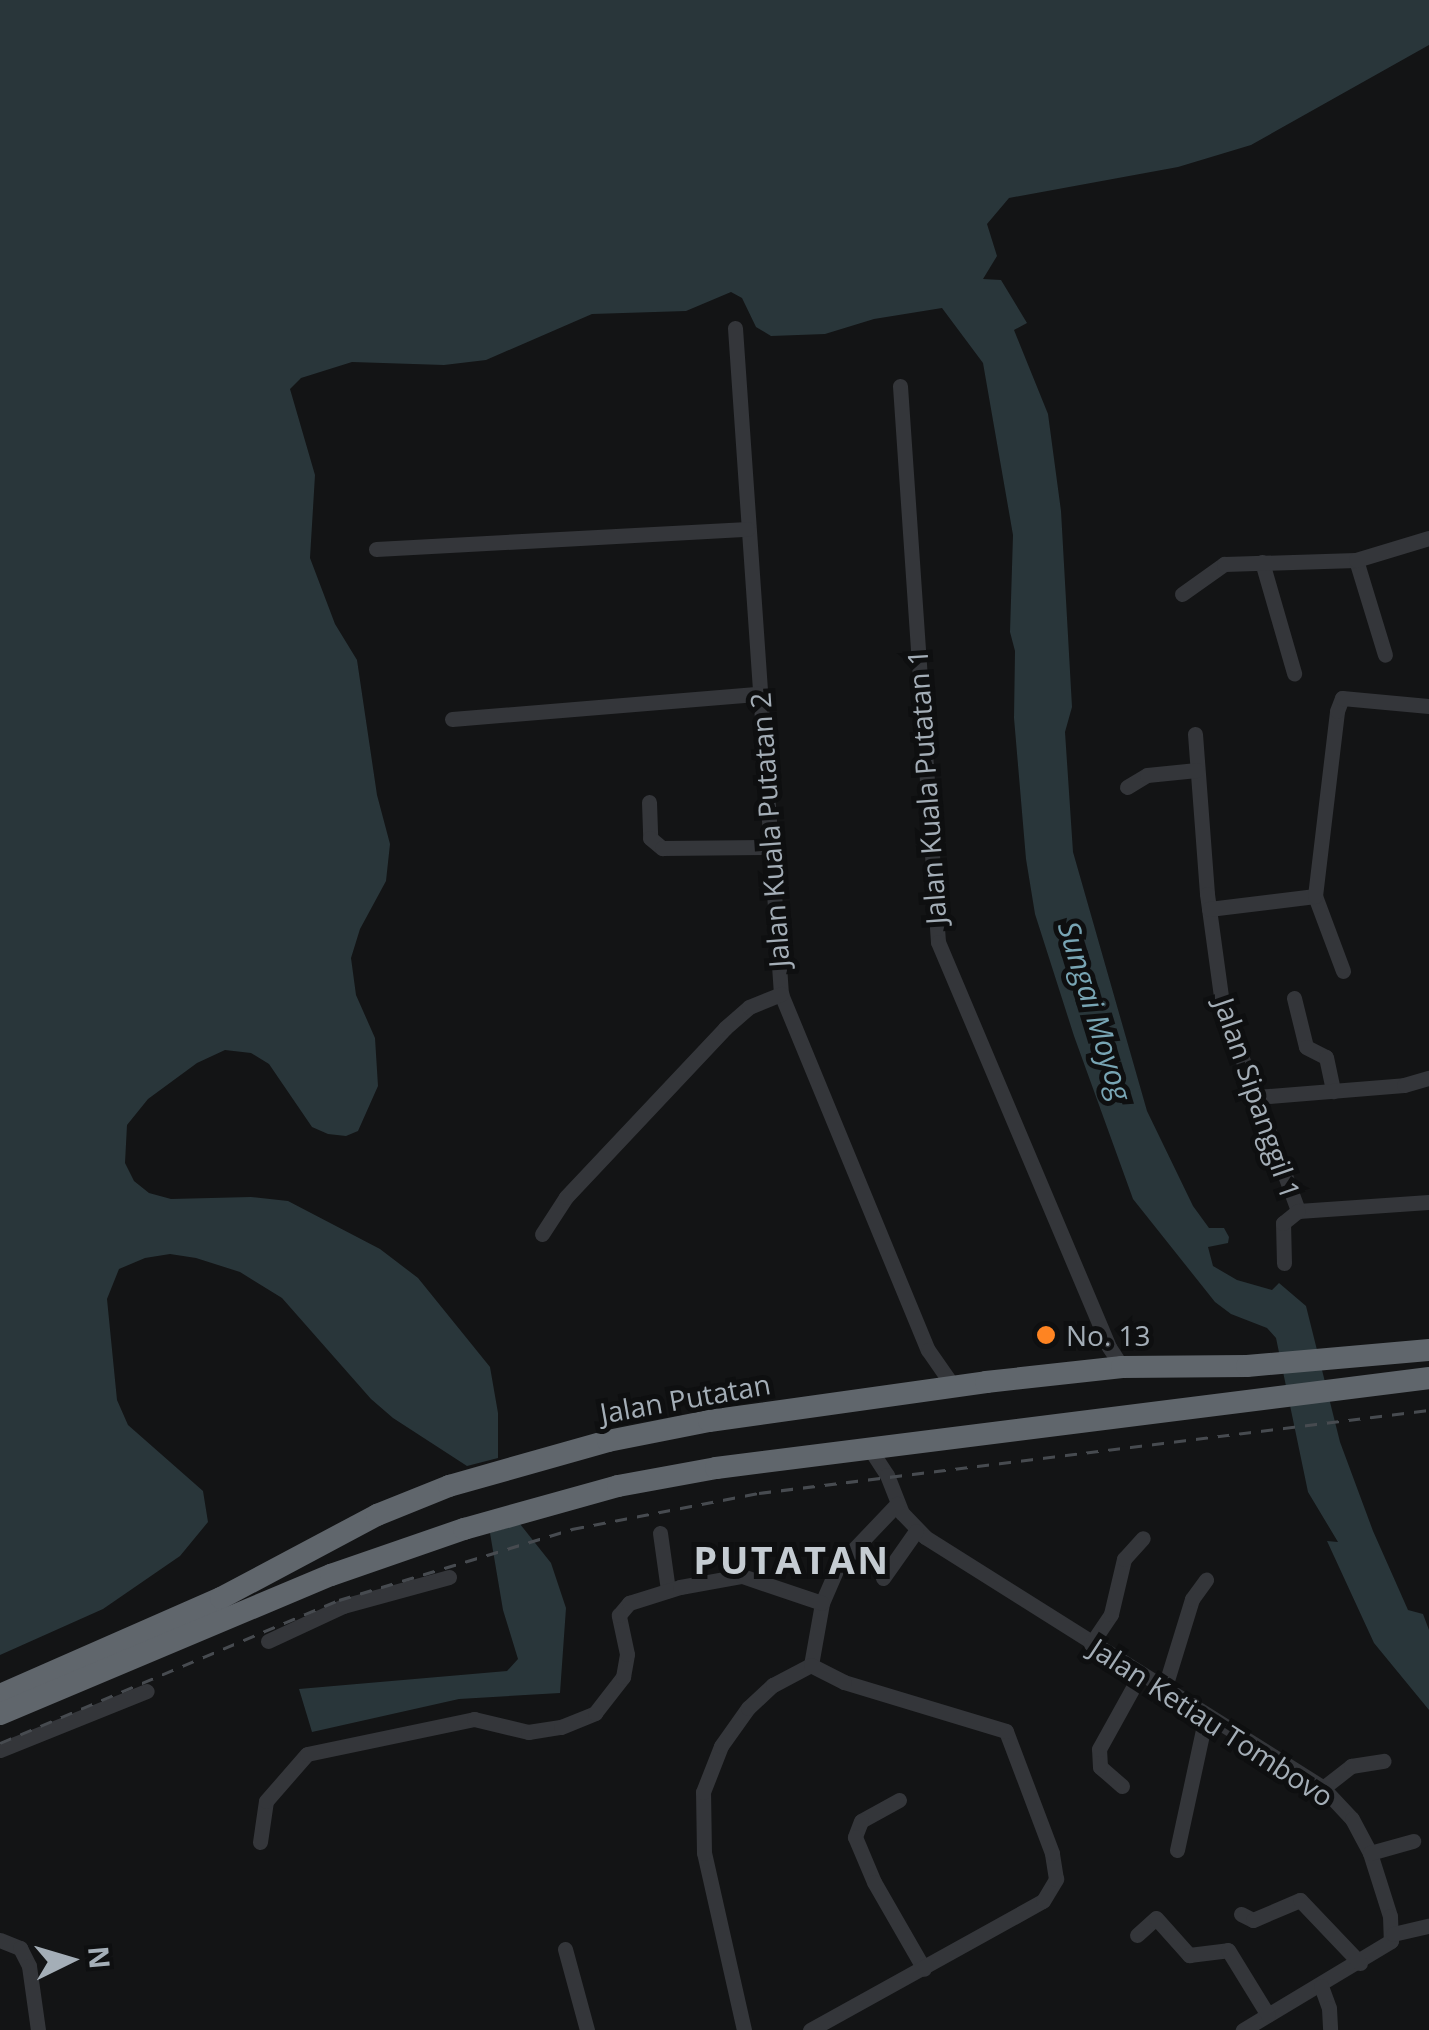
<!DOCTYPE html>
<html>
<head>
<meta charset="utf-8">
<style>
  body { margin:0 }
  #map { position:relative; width:1429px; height:2030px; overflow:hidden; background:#131415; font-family:"Open Sans",sans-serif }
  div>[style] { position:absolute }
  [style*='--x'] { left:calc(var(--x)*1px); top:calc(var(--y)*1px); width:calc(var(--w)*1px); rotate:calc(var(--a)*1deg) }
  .water>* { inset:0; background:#29363a }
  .minor>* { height:15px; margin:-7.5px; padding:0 7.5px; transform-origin:7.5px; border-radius:7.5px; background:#34363a }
  .highway>* { height:22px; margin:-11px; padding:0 11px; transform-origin:11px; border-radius:11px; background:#60666c }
  .rail>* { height:2.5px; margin-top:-1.25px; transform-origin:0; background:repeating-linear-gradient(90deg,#474b50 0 12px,transparent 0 22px) }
  .dots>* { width:28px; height:28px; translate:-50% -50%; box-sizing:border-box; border:5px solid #0e0f10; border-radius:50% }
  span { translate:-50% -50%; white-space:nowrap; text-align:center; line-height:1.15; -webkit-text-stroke:10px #0e0f10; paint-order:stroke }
  .street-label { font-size:28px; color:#a4aeb7 }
  .poi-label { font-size:28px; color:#a4aeb7 }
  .left { translate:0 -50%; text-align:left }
  .water-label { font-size:30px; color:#78a5b4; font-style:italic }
  .district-label { font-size:38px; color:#c5ccd2; font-weight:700; letter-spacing:2.5px }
  .north { position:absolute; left:20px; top:1910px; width:100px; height:100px; -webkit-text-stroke:8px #0e0f10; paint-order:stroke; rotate:85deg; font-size:28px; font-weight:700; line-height:40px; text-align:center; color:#a4aeb7 }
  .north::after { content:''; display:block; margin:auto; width:35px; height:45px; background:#a4aeb7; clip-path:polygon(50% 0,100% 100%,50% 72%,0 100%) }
</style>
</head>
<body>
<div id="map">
  <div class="water">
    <i style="clip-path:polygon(0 0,1429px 0,1429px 45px,1251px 145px,1178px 167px,1009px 198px,987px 224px,997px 256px,983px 279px,1001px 280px,1027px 323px,1014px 330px,1048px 414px,1061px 511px,1072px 707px,1065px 732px,1073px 852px,1147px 1111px,1193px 1206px,1209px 1228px,1224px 1228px,1229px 1237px,1228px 1243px,1208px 1247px,1213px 1266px,1237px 1280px,1272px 1290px,1279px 1283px,1306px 1306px,1340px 1442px,1373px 1531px,1408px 1610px,1423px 1614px,1429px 1630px,1429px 1710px,1374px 1643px,1327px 1541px,1338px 1542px,1308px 1492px,1276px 1338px,1267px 1328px,1231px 1314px,1215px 1302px,1133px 1199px,1074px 1036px,1035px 914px,1026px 859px,1014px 718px,1015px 651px,1010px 632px,1013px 535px,983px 363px,942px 308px,874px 319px,825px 334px,771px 336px,756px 327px,742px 298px,731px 292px,686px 311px,592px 314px,486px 360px,444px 365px,352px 362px,301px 378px,290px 389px,315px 475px,310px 558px,335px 624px,357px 660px,377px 795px,390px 844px,386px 881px,360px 929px,351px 958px,356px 995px,375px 1038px,378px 1086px,358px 1131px,346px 1136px,328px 1134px,312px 1127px,269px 1064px,251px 1053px,225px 1050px,197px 1063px,148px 1099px,127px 1125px,125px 1163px,134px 1181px,149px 1193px,171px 1199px,251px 1197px,288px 1201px,380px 1249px,418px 1278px,490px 1367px,498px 1413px,498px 1458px,467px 1466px,393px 1418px,371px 1399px,282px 1298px,240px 1272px,196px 1258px,170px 1254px,145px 1258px,119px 1269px,107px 1299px,117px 1400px,128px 1425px,203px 1491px,208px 1522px,180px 1556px,103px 1609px,0 1655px)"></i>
    <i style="clip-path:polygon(520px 1524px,551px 1563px,566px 1608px,560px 1693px,459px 1699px,312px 1732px,299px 1689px,507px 1671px,518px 1659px,503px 1610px,490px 1533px)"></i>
  </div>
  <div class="minor">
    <i style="--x:735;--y:328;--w:668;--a:86.05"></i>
    <i style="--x:781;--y:994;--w:385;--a:67.6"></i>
    <i style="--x:928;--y:1350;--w:44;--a:55.2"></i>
    <i style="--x:900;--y:386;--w:557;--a:86.09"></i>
    <i style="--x:938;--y:942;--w:440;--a:67.1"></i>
    <i style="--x:1109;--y:1347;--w:24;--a:57"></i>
    <i style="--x:376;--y:549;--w:372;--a:-3.1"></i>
    <i style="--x:1356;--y:560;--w:99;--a:73"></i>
    <i style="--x:1262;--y:562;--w:116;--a:73.9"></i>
    <i style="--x:1182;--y:594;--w:52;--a:-35.5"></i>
    <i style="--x:1224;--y:564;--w:132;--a:-1.7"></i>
    <i style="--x:1356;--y:560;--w:76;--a:-16.8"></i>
    <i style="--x:452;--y:719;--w:308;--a:-4.7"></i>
    <i style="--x:1195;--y:734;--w:160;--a:85.7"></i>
    <i style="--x:1207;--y:894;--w:111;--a:82.2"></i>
    <i style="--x:1222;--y:1004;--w:221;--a:69.8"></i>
    <i style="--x:1127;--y:787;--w:23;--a:-31"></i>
    <i style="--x:1147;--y:775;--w:50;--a:-5.7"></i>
    <i style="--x:649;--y:802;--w:36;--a:88"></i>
    <i style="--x:650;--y:838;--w:16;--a:40"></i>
    <i style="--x:662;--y:848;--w:109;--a:-0.5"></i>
    <i style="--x:1315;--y:896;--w:80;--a:69.5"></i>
    <i style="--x:1209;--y:909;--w:107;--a:-7"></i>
    <i style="--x:1315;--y:896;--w:186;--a:-83.2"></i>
    <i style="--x:1337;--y:711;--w:14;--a:-69"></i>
    <i style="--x:1342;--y:698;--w:87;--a:5.3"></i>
    <i style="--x:1294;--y:998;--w:50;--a:76.2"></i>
    <i style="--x:1306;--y:1047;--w:22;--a:27"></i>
    <i style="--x:1326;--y:1057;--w:35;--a:78"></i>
    <i style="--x:1256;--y:1097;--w:148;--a:-4.6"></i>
    <i style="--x:1404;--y:1085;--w:26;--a:-16"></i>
    <i style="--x:1298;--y:1211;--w:131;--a:-3.9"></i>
    <i style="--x:542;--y:1234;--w:44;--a:-57"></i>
    <i style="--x:566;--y:1197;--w:232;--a:-46.7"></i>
    <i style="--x:725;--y:1028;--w:32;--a:-41"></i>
    <i style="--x:749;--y:1007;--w:35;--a:-22"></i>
    <i style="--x:1284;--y:1263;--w:40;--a:-91.4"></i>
    <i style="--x:1283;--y:1223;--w:19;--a:-39"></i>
    <i style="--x:870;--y:1449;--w:31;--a:57"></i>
    <i style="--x:887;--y:1475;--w:41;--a:68.5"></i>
    <i style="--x:902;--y:1513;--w:33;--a:46"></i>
    <i style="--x:925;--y:1537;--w:471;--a:32.2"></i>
    <i style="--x:1323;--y:1788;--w:42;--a:46.9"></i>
    <i style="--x:1352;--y:1819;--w:38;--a:62"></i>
    <i style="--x:1370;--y:1853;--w:66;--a:72.4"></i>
    <i style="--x:1390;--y:1916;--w:25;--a:88"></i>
    <i style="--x:1391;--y:1941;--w:173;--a:149"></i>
    <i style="--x:660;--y:1533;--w:58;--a:82"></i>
    <i style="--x:883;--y:1578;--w:57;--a:-54.9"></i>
    <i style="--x:268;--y:1641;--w:83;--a:-25"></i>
    <i style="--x:343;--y:1606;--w:110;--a:-15.3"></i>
    <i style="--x:1091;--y:1644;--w:36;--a:-56"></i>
    <i style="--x:1111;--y:1614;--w:57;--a:-76.7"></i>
    <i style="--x:1124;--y:1559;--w:28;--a:-48"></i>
    <i style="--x:811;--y:1665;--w:63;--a:-79.9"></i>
    <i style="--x:822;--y:1603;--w:40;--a:-66.6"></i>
    <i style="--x:838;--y:1566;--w:86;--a:-46.4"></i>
    <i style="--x:1164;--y:1690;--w:95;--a:-72.9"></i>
    <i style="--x:1192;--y:1599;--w:24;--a:-54"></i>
    <i style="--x:0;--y:1750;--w:158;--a:-21.9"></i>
    <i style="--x:1122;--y:1786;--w:29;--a:-139"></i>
    <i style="--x:1100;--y:1767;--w:18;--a:-93"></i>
    <i style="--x:1099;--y:1749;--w:85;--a:-61"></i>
    <i style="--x:1323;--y:1788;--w:36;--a:-38"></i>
    <i style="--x:1351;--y:1766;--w:33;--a:-9"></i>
    <i style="--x:899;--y:1800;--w:43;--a:151.1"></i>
    <i style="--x:861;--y:1821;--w:17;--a:111"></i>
    <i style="--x:855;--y:1837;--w:49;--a:67.1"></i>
    <i style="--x:874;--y:1882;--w:100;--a:60.1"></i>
    <i style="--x:260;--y:1842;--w:41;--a:-81.7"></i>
    <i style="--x:266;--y:1801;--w:62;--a:-48.9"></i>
    <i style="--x:307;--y:1754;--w:171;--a:-11.8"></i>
    <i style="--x:474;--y:1719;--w:56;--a:13.5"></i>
    <i style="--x:528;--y:1732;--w:33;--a:-9"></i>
    <i style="--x:561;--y:1727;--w:37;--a:-22"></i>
    <i style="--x:595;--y:1713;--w:46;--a:-52.1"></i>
    <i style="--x:623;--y:1677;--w:23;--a:-80"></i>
    <i style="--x:627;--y:1654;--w:40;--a:-102"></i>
    <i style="--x:619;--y:1615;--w:16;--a:-50"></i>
    <i style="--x:629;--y:1603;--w:53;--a:-17.4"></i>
    <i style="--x:680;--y:1587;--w:63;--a:-10.1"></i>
    <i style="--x:742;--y:1576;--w:84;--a:18.6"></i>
    <i style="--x:1177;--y:1850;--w:137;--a:-77.8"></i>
    <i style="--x:1370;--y:1853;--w:45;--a:-15.6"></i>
    <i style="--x:1241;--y:1914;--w:13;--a:27"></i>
    <i style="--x:1253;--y:1920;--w:51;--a:-23.1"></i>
    <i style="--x:1300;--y:1900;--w:87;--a:46.4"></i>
    <i style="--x:1393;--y:1934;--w:37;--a:-13"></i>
    <i style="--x:1137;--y:1935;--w:25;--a:-42"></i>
    <i style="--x:1156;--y:1918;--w:50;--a:48.3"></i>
    <i style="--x:1189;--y:1955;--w:39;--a:-7"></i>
    <i style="--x:1228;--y:1950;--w:76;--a:58.4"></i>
    <i style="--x:0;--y:1940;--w:22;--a:22"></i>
    <i style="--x:20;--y:1948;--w:20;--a:63"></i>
    <i style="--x:29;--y:1966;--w:65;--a:82"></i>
    <i style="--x:565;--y:1949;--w:84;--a:74.8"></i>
    <i style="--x:1321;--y:1986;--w:23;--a:70"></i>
    <i style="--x:1329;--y:2008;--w:22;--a:87"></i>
    <i style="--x:744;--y:2030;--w:181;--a:-102.7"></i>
    <i style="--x:704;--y:1853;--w:61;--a:-90.9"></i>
    <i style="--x:703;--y:1792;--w:49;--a:-68.6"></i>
    <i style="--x:721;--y:1746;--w:47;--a:-54.6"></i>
    <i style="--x:748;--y:1708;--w:34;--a:-43"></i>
    <i style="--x:773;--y:1685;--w:43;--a:-27.8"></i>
    <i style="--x:810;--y:2030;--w:266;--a:-29"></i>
    <i style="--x:1043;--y:1901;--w:26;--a:-59"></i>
    <i style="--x:1056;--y:1879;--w:26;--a:-99"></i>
    <i style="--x:1052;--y:1853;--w:130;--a:-110.7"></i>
    <i style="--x:1006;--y:1731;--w:169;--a:-163.2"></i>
    <i style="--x:844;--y:1682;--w:37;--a:-153"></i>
  </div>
  <div class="highway">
    <i style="--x:0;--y:1695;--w:241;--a:-23.7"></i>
    <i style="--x:221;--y:1598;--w:177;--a:-28"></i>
    <i style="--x:377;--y:1515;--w:78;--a:-21.9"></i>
    <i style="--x:449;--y:1486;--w:165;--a:-15.8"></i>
    <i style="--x:608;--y:1441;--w:103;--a:-11.2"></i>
    <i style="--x:709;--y:1421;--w:280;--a:-8"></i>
    <i style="--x:986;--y:1382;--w:137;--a:-6.3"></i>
    <i style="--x:1122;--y:1367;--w:125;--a:-0.5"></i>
    <i style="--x:1247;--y:1366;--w:183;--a:-5"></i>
    <i style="--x:0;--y:1714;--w:359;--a:-22.8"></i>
    <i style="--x:331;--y:1575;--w:141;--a:-19.1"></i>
    <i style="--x:464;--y:1529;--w:160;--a:-15.6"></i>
    <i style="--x:618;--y:1486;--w:100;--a:-10.4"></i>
    <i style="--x:716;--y:1468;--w:719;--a:-7.19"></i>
  </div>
  <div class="rail">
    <i style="--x:0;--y:1743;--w:368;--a:-22.9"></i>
    <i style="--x:339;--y:1600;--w:244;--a:-16.9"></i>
    <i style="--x:572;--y:1529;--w:190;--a:-10.9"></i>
    <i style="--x:759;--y:1493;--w:675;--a:-7.06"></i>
  </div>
  <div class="dots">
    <i style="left:1046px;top:1335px;background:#fe8422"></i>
  </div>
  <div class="street-label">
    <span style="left:926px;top:787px;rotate:-94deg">Jalan Kuala Putatan 1</span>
    <span style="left:769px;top:830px;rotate:-94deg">Jalan Kuala Putatan 2</span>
    <span style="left:1258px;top:1098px;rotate:71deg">Jalan Sipanggil 1</span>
    <span style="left:685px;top:1398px;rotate:-10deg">Jalan Putatan</span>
    <span style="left:1212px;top:1722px;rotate:33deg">Jalan Ketiau Tombovo</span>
  </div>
  <div class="poi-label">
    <span class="left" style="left:1066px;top:1335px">No. 13</span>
  </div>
  <div class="water-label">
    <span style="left:1095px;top:1011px;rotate:73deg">Sungai Moyog</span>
  </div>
  <div class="district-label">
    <span style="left:792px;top:1560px">PUTATAN</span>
  </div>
  <div class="north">N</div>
</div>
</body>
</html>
